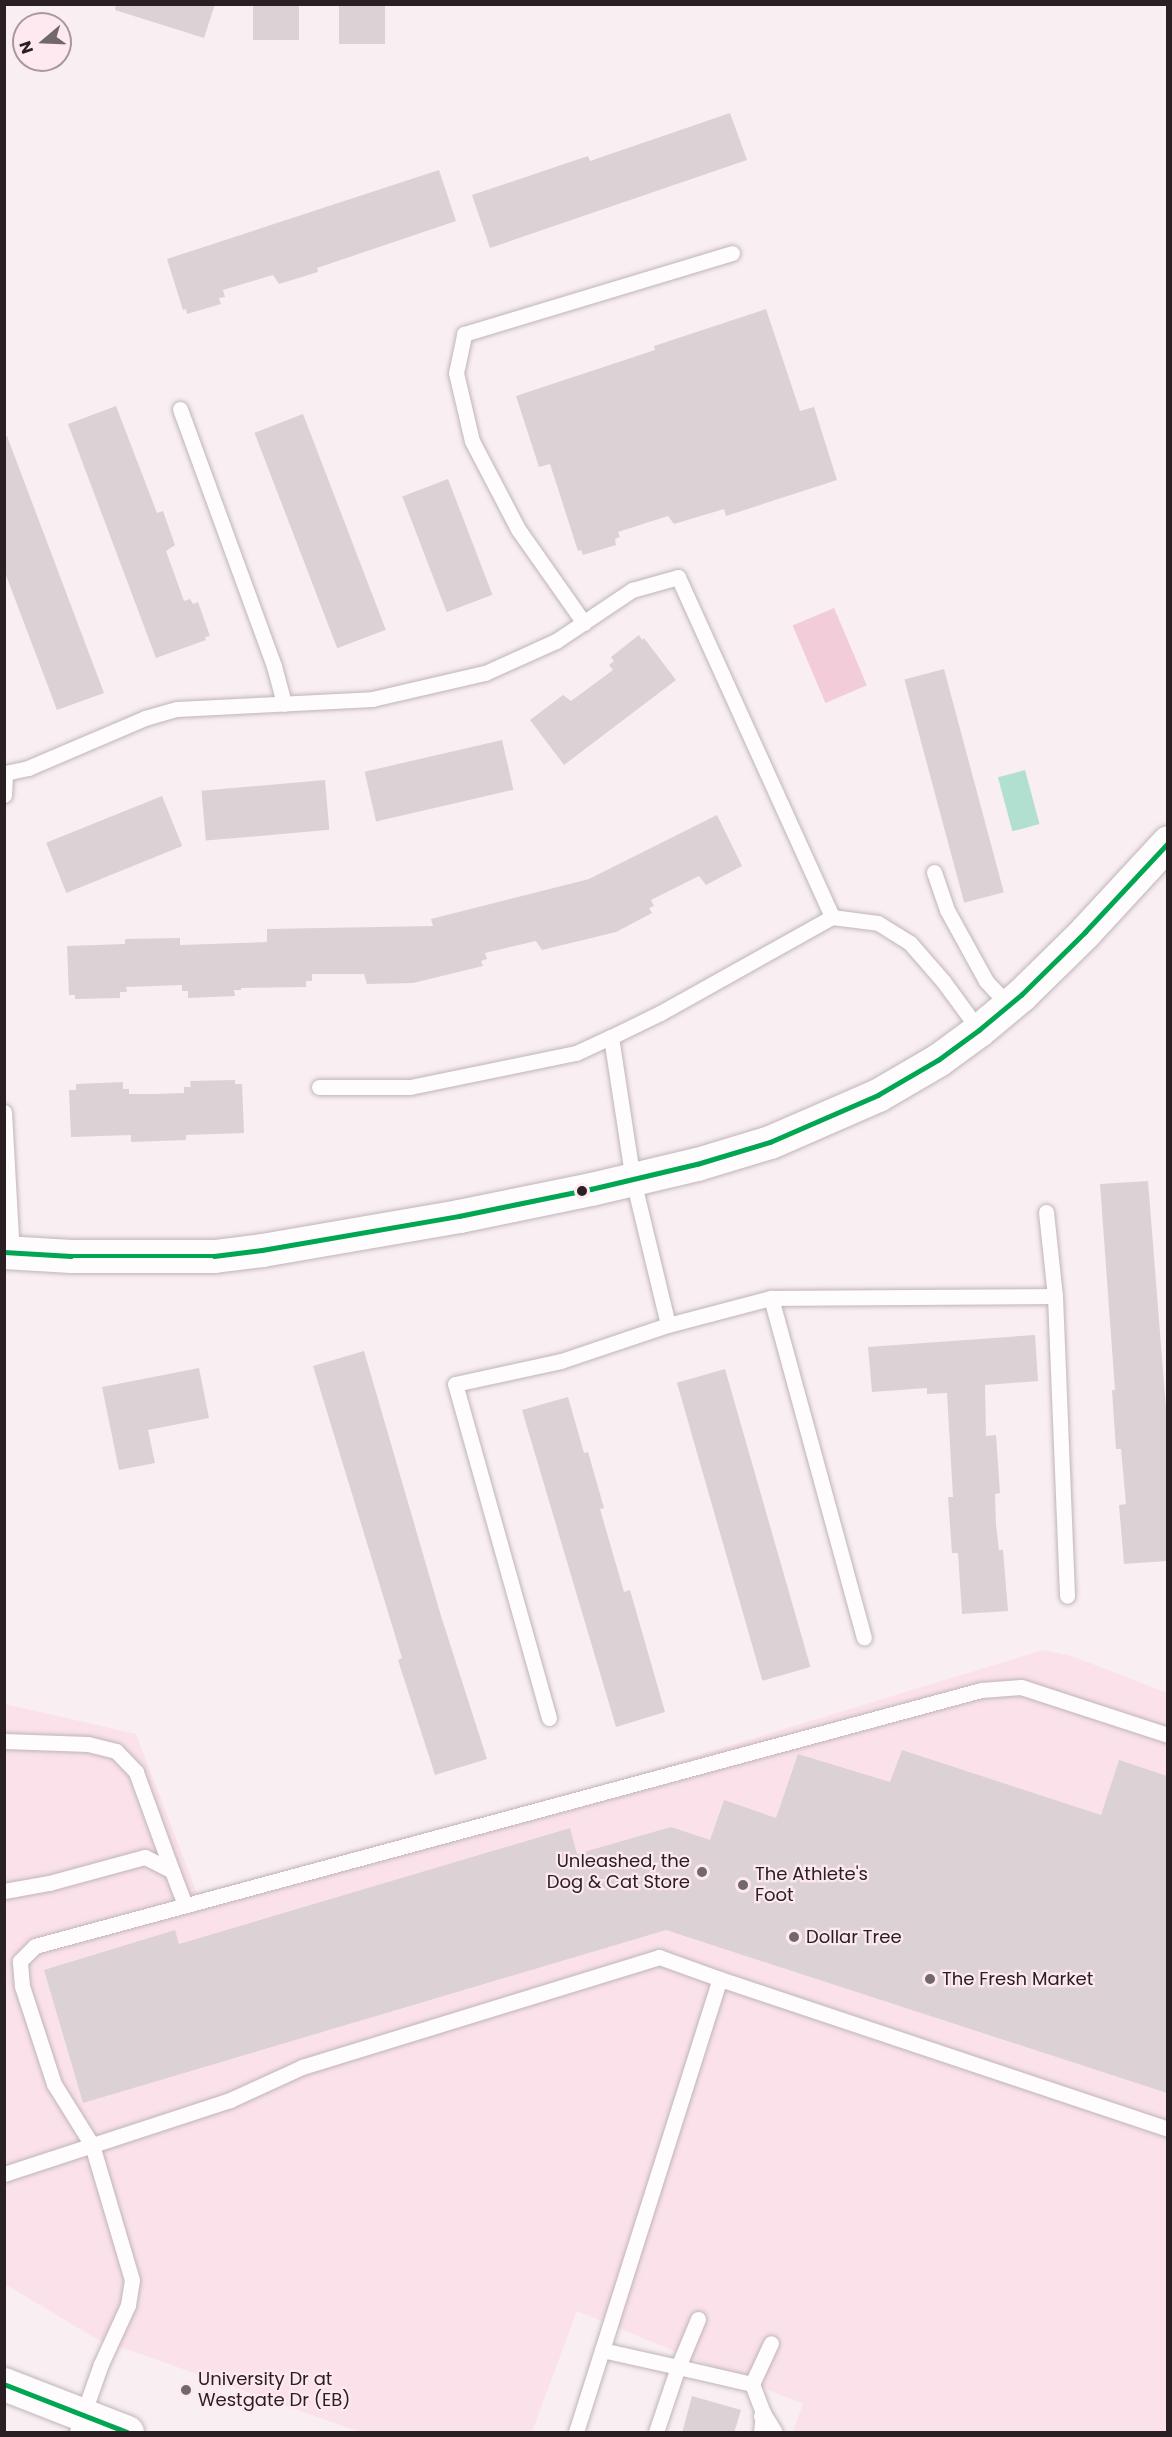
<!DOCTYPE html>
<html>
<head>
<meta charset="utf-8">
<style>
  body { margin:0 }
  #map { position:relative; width:1172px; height:2437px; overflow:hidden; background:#f9eef1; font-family:Poppins,sans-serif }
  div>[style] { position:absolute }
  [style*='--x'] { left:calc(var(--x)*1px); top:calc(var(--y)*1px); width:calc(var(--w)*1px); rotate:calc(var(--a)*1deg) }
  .built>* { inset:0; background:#fbe2ea }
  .green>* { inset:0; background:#f2ccd9; transform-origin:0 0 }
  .water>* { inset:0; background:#b2e0d0; transform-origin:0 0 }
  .building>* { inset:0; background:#dcd2d5; transform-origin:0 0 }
  .roads { filter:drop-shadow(0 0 2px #bfb5b8) drop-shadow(0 0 2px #bfb5b8) }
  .service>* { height:15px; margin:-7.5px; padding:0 7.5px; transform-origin:7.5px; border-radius:7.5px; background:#fefcfd }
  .tertiary>* { height:33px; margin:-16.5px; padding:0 16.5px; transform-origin:16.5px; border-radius:16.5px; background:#fefcfd }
  .secondary>* { height:33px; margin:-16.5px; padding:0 16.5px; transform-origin:16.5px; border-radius:16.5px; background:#fefcfd }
  .bus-1>* { height:4.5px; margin:-2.25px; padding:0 2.25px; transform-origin:2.25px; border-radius:2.25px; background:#00a651 }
  .dots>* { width:16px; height:16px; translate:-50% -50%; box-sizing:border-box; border:3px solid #fee9f0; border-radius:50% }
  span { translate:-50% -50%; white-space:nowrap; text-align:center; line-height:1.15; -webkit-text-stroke:4.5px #fee9f0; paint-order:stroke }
  .poi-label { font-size:18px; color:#2a2024 }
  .right { translate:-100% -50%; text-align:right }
  .left { translate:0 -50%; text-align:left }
  .frame { position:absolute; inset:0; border:6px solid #2a2024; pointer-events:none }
  .north { position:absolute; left:12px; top:12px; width:60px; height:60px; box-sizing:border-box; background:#fee9f0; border:2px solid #a9999e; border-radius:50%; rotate:251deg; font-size:16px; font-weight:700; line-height:24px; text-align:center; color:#2a2024 }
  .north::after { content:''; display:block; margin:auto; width:21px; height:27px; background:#72686c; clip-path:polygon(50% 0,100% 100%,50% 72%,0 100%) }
</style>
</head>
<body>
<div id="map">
  <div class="built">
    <i style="clip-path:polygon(1043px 1650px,1072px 1656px,1167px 1693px,1167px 2432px,793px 2432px,803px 2404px,577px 2311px,532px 2432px,360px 2432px,95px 2338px,5px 2284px,5px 1704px,136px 1734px,197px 1893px,617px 1780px)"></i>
  </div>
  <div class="green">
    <i style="left:834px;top:608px;width:84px;height:45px;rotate:67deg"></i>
  </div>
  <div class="water">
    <i style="left:1025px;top:770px;width:56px;height:28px;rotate:75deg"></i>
  </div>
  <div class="building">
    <i style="clip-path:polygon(116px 4px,215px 4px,204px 38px,115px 10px)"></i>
    <i style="left:253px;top:4px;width:46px;height:36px"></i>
    <i style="left:339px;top:4px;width:46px;height:40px"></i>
    <i style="clip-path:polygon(730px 113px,747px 160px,490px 248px,472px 195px,588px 156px,590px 161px)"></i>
    <i style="clip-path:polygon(439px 170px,456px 221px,317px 268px,318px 272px,279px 284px,273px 275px,223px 290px,225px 297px,219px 298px,221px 304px,187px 314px,186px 309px,183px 310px,167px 259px)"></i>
    <i style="clip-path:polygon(766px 309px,800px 411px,814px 407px,837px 480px,726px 516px,724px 509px,674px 524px,668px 516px,618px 532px,620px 537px,615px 539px,616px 545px,583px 555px,581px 550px,578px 551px,550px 464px,539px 467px,516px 396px,655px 350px,654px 346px)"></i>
    <i style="clip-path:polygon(116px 406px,157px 513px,163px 511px,175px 545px,166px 551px,184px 601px,190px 599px,193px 604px,198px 602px,210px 636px,205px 637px,206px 640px,156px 658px,68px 424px)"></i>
    <i style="left:303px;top:414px;width:231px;height:52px;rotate:69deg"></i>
    <i style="clip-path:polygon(7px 436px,104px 693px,57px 710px,4px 570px,4px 437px)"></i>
    <i style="left:448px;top:479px;width:124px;height:49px;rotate:69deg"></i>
    <i style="clip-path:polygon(639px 635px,642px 640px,644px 638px,676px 680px,564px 765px,530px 720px,563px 695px,571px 701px,613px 670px,609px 665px,614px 661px,611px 657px)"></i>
    <i style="left:944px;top:669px;width:231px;height:41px;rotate:75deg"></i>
    <i style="left:502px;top:740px;width:51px;height:141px;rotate:77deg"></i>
    <i style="left:325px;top:780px;width:50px;height:124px;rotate:85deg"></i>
    <i style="left:162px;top:796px;width:54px;height:125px;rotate:68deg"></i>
    <i style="clip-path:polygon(717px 815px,742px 866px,706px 885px,699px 876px,651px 900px,654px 906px,649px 908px,652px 913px,616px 932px,542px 950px,536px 941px,485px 953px,487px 959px,481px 961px,483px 966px,413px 983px,367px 984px,364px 974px,312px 974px,312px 981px,306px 981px,306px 987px,241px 988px,241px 990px,234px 990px,235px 996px,188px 998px,188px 991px,182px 991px,182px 985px,126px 987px,127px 992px,120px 992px,120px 998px,75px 999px,75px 995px,69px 995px,67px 946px,125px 944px,125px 939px,180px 938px,180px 945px,267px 942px,267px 929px,433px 926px,431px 919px,589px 879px)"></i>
    <i style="clip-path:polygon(235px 1080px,235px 1084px,242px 1084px,244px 1133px,186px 1135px,186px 1140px,131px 1142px,131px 1135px,71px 1137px,69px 1090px,76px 1090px,76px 1084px,123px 1082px,123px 1089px,129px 1089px,129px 1094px,156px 1094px,184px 1093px,184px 1087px,191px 1087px,190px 1081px)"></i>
    <i style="clip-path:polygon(1148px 1181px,1167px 1421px,1167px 1561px,1124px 1564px,1119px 1505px,1126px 1504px,1121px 1449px,1116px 1449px,1112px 1390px,1115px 1390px,1100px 1184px)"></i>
    <i style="clip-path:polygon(1035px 1335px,1038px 1381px,985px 1385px,986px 1436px,996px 1435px,1000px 1493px,995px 1494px,996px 1525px,999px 1550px,1003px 1550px,1008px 1611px,962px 1614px,958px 1553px,952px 1553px,948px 1497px,953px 1497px,947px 1393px,927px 1394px,927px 1388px,872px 1392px,868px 1347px)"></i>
    <i style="clip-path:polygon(364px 1351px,441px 1616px,487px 1759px,435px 1775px,398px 1660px,402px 1658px,313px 1366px)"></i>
    <i style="clip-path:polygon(199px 1368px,209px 1418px,148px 1430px,155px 1463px,119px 1470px,102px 1387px)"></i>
    <i style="left:725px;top:1369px;width:310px;height:50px;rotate:74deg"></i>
    <i style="clip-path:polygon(568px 1397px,584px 1453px,588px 1452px,604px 1508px,600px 1509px,624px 1592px,630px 1590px,665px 1712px,616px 1727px,522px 1410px)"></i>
    <i style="clip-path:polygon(902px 1750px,1101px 1815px,1119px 1760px,1167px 1776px,1167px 2093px,666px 1930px,83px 2103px,44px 1970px,175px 1930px,179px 1944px,570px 1828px,577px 1854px,671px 1827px,710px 1840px,724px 1800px,776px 1818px,798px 1754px,890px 1782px)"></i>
    <i style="clip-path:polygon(692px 2396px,741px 2410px,734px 2433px,682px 2433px)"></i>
  </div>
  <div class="roads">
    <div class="service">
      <i style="--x:180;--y:409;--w:274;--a:69.9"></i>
      <i style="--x:274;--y:666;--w:39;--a:75"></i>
      <i style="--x:584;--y:623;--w:115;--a:-125.1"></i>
      <i style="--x:518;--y:529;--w:99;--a:-117.6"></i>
      <i style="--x:472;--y:441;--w:70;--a:-103.2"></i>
      <i style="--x:456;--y:373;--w:40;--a:-78"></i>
      <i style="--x:464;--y:334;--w:280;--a:-16.8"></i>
      <i style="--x:4;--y:795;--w:22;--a:-87"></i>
      <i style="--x:5;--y:773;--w:24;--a:-12"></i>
      <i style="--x:28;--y:768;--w:127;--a:-23.1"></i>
      <i style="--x:145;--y:718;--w:33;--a:-16"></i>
      <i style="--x:177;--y:709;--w:195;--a:-2.9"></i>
      <i style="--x:372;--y:699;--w:116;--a:-13"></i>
      <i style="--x:485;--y:673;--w:78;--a:-24.3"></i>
      <i style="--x:556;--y:641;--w:92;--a:-33.9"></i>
      <i style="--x:632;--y:590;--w:48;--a:-15.8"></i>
      <i style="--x:678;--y:577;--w:373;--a:65.6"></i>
      <i style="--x:832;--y:917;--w:197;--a:150.8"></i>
      <i style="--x:660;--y:1013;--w:55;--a:153.9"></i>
      <i style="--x:934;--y:872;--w:40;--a:71.1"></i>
      <i style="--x:947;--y:910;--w:81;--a:61.2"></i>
      <i style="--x:986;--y:981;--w:34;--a:47"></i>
      <i style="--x:832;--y:917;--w:46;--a:7.4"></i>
      <i style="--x:878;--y:923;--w:38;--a:32"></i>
      <i style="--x:910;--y:943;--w:50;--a:49"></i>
      <i style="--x:943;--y:981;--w:61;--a:53.7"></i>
      <i style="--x:319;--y:1087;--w:91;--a:0"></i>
      <i style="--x:410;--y:1087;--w:169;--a:-11.6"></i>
      <i style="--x:576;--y:1053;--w:38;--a:-25"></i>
      <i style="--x:611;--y:1037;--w:145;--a:81.3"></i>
      <i style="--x:633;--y:1180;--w:149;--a:76.4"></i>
      <i style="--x:4;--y:1112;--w:141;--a:86.8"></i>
      <i style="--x:1046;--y:1212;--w:84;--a:83.9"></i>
      <i style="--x:1055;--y:1296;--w:300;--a:87.7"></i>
      <i style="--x:771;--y:1298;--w:352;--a:74.7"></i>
      <i style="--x:549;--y:1718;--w:347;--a:-105.7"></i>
      <i style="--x:455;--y:1384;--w:108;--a:-12.2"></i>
      <i style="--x:561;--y:1361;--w:113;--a:-18.6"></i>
      <i style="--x:668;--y:1325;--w:106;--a:-14.7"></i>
      <i style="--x:771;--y:1298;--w:284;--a:-0.4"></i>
      <i style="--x:4;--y:1741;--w:84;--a:2"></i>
      <i style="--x:88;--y:1744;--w:29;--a:14"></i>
      <i style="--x:116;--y:1751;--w:29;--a:46"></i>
      <i style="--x:136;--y:1772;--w:105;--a:70"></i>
      <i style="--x:4;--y:1891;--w:46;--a:-10.1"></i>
      <i style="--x:49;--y:1883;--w:99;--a:-15.2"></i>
      <i style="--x:145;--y:1857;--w:30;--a:27"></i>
      <i style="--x:172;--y:1871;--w:36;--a:69"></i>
      <i style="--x:4;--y:2174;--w:238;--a:-18.1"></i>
      <i style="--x:230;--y:2100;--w:79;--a:-24.6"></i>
      <i style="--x:302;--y:2067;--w:374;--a:-17.1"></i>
      <i style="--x:659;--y:1957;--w:65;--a:19.8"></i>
      <i style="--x:602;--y:2350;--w:78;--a:12.6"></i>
      <i style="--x:678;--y:2367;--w:52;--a:-67.4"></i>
      <i style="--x:752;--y:2384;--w:31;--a:69"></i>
      <i style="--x:763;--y:2413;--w:19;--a:96"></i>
      <i style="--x:761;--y:2416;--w:4;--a:-56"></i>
      <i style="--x:763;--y:2413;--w:22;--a:58"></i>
      <i style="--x:77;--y:2432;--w:72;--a:-70.6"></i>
      <i style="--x:101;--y:2364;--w:65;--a:-65.4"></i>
      <i style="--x:128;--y:2305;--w:25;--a:-81"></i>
      <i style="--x:132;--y:2280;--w:141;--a:-106.5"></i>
      <i style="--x:92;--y:2145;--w:72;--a:-121.9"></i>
      <i style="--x:54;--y:2084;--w:103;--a:-108.1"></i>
      <i style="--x:22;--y:1986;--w:25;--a:-95"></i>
      <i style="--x:20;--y:1961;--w:21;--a:-45"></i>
      <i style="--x:35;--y:1946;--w:980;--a:-15.14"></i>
      <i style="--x:981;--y:1690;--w:40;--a:-4.3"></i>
      <i style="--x:1021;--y:1687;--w:155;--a:18.1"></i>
      <i style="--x:576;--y:2432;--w:475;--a:-72.4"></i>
      <i style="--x:720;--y:1979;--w:472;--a:18.5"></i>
      <i style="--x:656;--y:2432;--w:69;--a:-71.3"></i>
      <i style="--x:678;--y:2367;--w:76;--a:12.9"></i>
      <i style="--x:752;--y:2384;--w:45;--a:-65.1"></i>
    </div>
    <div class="tertiary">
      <i style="--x:4;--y:1252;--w:67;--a:3.4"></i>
      <i style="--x:71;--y:1256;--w:143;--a:0"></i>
      <i style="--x:214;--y:1256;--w:48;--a:-7.1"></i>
      <i style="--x:262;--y:1250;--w:200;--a:-9.8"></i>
      <i style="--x:459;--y:1216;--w:135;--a:-11.6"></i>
      <i style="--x:591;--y:1189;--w:109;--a:-13.3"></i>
      <i style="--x:697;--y:1164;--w:76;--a:-16.8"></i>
      <i style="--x:770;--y:1142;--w:118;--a:-23.5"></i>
      <i style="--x:878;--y:1095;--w:69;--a:-30.3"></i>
      <i style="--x:938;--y:1060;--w:51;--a:-36.2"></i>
      <i style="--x:979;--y:1030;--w:55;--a:-39.8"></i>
      <i style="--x:1021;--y:995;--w:90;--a:-44.5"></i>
      <i style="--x:1085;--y:932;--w:122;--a:-47.3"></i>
    </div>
    <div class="secondary">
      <i style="--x:4;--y:2384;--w:132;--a:21.3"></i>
    </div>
  </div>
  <div class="bus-1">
    <i style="--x:4;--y:1252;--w:67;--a:3.4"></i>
    <i style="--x:71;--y:1256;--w:143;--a:0"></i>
    <i style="--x:214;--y:1256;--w:48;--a:-7.1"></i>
    <i style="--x:262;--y:1250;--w:200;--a:-9.8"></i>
    <i style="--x:459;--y:1216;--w:135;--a:-11.6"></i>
    <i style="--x:591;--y:1189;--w:109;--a:-13.3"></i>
    <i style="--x:697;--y:1164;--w:76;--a:-16.8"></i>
    <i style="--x:770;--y:1142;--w:118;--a:-23.5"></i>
    <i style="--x:878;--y:1095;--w:69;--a:-30.3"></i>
    <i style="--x:938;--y:1060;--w:51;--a:-36.2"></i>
    <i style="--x:979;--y:1030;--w:55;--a:-39.8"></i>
    <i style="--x:1021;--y:995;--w:90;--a:-44.5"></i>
    <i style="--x:1085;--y:932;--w:122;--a:-47"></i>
    <i style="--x:4;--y:2384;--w:132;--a:21.3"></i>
  </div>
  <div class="dots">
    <i style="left:582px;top:1191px;background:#2a2024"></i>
    <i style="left:702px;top:1872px;background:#72686c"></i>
    <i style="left:743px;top:1885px;background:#72686c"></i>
    <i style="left:794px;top:1937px;background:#72686c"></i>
    <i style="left:930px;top:1979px;background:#72686c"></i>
    <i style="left:186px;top:2390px;background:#72686c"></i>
  </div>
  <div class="poi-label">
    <span class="right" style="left:690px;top:1872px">Unleashed, the<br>Dog &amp; Cat Store</span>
    <span class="left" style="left:755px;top:1885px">The Athlete's<br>Foot</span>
    <span class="left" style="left:806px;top:1937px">Dollar Tree</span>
    <span class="left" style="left:942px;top:1979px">The Fresh Market</span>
    <span class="left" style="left:198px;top:2390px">University Dr at<br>Westgate Dr (EB)</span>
  </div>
  <div class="frame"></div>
  <div class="north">N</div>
</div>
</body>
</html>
